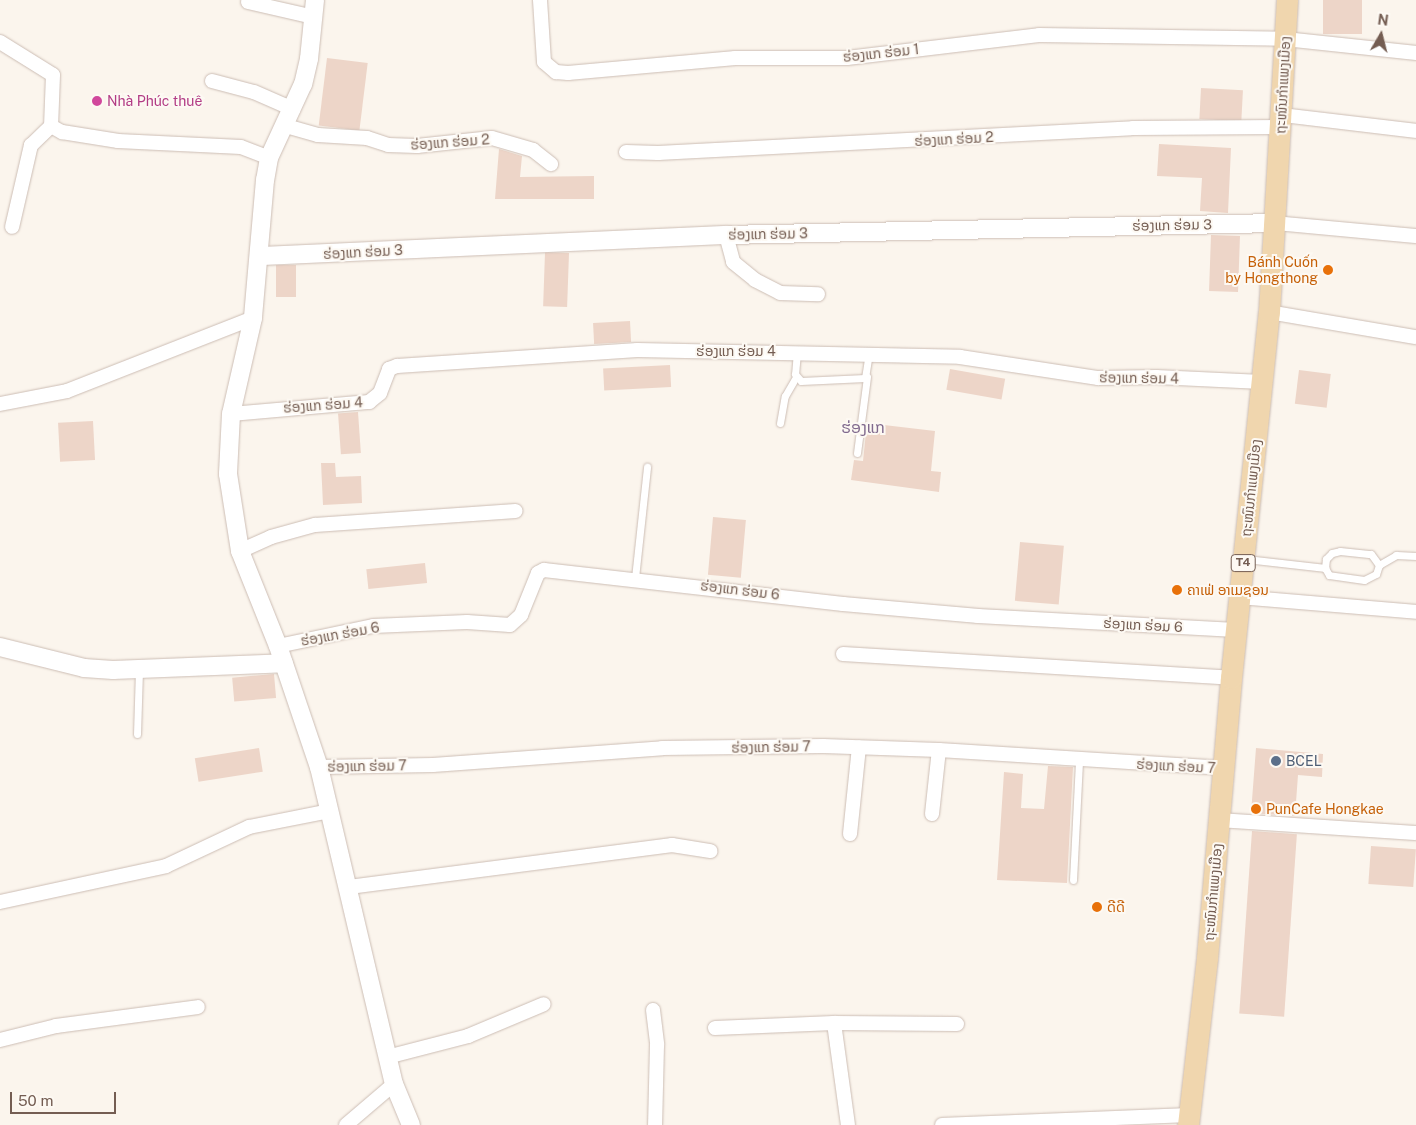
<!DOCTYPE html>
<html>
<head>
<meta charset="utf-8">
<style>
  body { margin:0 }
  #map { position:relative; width:1416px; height:1125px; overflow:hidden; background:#fbf5ed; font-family:"Public Sans","Noto Sans Lao",sans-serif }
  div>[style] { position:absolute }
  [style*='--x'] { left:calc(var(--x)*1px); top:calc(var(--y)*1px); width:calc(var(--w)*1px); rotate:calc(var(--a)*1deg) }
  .building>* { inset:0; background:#edd5c8; transform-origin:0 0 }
  .roads { filter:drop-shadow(0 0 1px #ccbdb4) drop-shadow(0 0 1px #ccbdb4) }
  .service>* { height:7px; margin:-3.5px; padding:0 3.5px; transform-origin:3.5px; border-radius:3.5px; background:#fff }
  .minor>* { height:14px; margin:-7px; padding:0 7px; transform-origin:7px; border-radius:7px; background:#fff }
  .tertiary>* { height:18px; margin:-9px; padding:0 9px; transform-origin:9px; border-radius:9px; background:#fff }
  .primary>* { height:21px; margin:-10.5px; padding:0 10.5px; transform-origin:10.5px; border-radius:10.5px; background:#f0d6ae }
  .dots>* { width:14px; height:14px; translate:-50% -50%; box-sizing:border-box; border:2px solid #fdf9f3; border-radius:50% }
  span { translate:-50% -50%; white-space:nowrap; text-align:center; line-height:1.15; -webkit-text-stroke:4px #fdf9f3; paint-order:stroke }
  .shield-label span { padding:1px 4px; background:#fdf9f3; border:1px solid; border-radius:4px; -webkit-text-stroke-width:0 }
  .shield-label { font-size:12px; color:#745d52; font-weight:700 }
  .street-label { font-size:14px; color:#745d52 }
  .hotel-label { font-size:14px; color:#b23c85 }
  .left { translate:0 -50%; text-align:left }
  .food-label { font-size:14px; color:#c56008 }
  .right { translate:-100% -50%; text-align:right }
  .service-label { font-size:14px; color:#4e5e75 }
  .quarter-label { font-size:16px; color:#816a8e }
  .north { position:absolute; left:1356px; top:10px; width:50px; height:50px; -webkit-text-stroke:4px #fdf9f3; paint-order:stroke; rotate:8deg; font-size:14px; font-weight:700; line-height:20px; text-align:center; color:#745d52 }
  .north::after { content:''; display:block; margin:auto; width:18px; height:22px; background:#745d52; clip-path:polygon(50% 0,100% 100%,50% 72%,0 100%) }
  .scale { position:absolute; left:10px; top:1092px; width:106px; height:22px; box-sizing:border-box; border:2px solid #745d52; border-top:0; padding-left:6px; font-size:15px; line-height:18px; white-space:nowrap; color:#745d52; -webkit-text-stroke:4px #fdf9f3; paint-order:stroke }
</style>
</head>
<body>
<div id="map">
  <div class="building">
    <i style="left:1323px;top:0;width:39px;height:34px"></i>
    <i style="left:327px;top:58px;width:41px;height:68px;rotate:7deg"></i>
    <i style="left:1201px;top:88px;width:42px;height:31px;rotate:3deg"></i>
    <i style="clip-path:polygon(1159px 144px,1231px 148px,1228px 213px,1200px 211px,1202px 178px,1157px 176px)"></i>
    <i style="clip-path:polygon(499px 149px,522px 156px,520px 177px,594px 176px,594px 199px,495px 199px)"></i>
    <i style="left:1211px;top:235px;width:29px;height:56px;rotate:2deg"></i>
    <i style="left:569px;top:253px;width:54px;height:24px;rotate:92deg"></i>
    <i style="left:296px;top:265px;width:32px;height:20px;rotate:90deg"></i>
    <i style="left:630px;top:321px;width:21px;height:37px;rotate:87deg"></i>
    <i style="left:670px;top:365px;width:22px;height:67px;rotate:87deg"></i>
    <i style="left:950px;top:369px;width:56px;height:21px;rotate:10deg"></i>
    <i style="left:1299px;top:370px;width:32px;height:34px;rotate:7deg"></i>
    <i style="left:358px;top:412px;width:41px;height:20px;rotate:86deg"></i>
    <i style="left:93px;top:421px;width:39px;height:35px;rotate:87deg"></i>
    <i style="clip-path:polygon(867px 423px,935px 431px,931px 471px,941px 472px,939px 492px,851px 480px,854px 460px,863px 461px)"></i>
    <i style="clip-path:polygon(321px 463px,335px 463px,336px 477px,361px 476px,362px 503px,323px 505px)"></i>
    <i style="left:713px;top:517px;width:33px;height:58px;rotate:5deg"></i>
    <i style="left:1020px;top:542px;width:44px;height:59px;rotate:5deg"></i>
    <i style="left:425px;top:563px;width:20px;height:59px;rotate:84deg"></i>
    <i style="left:274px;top:674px;width:24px;height:42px;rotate:85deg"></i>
    <i style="left:259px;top:748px;width:24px;height:65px;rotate:81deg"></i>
    <i style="clip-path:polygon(1256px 748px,1323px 754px,1322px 777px,1298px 775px,1295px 816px,1251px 813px)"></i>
    <i style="clip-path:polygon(1048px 766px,1073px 767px,1067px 883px,997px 880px,1004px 772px,1023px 774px,1021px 808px,1044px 809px)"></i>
    <i style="left:1252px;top:831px;width:45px;height:183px;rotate:4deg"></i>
    <i style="left:1371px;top:846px;width:45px;height:38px;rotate:4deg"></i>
  </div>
  <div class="roads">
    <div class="service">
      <i style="--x:797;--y:352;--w:22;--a:95"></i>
      <i style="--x:795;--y:374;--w:9;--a:49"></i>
      <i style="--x:801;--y:381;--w:64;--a:-2.7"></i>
      <i style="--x:865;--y:378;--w:25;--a:-81"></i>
      <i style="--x:780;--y:423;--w:27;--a:-80"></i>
      <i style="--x:785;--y:396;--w:22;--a:-60"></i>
      <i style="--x:857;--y:453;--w:77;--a:-82.5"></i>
      <i style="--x:1340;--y:551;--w:31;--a:6"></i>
      <i style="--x:1371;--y:554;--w:14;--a:54"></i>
      <i style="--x:1379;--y:565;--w:9;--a:108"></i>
      <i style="--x:1376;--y:574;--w:13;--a:153"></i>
      <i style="--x:1364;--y:580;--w:35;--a:-172"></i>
      <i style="--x:1329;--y:575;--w:8;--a:-120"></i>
      <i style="--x:1325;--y:568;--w:9;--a:-84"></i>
      <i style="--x:1326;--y:559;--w:8;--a:-45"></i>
      <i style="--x:1332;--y:553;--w:8;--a:-14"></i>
      <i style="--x:1246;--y:559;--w:80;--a:6.5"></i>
      <i style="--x:1379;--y:565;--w:20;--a:-30"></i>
      <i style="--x:1396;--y:555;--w:20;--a:3"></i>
      <i style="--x:635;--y:578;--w:112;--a:-83.8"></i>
      <i style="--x:137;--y:734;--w:63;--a:-88.2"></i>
      <i style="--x:1073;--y:880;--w:119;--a:-87.1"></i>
    </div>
    <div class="minor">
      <i style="--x:540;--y:0;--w:62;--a:86.3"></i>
      <i style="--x:544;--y:62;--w:16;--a:40"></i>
      <i style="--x:556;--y:72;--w:12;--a:5"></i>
      <i style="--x:568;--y:73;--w:168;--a:-5.1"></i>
      <i style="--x:735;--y:58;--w:112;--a:0"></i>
      <i style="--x:847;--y:58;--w:193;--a:-6.8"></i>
      <i style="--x:1039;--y:35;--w:246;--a:0.9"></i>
      <i style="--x:1285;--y:39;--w:132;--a:6.1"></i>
      <i style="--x:248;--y:2;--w:68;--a:12.8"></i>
      <i style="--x:0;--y:42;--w:62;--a:31.9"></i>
      <i style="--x:53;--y:75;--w:51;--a:92.2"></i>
      <i style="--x:51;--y:126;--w:28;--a:136"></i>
      <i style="--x:31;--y:145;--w:84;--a:103"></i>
      <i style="--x:212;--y:81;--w:43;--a:14.7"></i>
      <i style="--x:254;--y:92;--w:43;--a:23.6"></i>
      <i style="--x:1282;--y:115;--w:135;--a:6.8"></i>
      <i style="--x:51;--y:126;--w:13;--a:29"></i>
      <i style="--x:62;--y:132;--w:57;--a:9.1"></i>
      <i style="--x:118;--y:141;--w:123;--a:2.8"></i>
      <i style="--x:241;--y:147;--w:30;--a:21"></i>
      <i style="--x:286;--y:126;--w:33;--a:16"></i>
      <i style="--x:318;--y:135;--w:49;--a:3.5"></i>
      <i style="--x:367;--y:138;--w:22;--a:18"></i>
      <i style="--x:388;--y:145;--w:29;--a:2"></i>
      <i style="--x:417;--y:146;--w:75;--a:-6.1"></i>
      <i style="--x:492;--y:138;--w:43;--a:16.3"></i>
      <i style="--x:533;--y:150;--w:23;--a:38"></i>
      <i style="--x:626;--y:152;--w:32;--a:2"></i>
      <i style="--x:658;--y:153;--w:476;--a:-3"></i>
      <i style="--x:1133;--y:128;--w:148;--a:-0.4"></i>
      <i style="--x:1275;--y:223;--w:142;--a:5.3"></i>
      <i style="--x:726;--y:235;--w:28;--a:75"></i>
      <i style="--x:733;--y:262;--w:28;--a:39"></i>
      <i style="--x:755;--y:280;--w:28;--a:27"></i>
      <i style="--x:780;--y:293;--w:38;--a:2"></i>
      <i style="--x:1269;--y:312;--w:149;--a:9.7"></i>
      <i style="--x:0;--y:404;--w:68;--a:-11"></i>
      <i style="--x:67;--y:391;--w:200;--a:-21.4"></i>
      <i style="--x:231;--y:414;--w:139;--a:-5"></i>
      <i style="--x:369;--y:402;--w:14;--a:-39"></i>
      <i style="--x:380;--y:393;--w:26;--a:-69"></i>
      <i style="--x:389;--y:369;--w:9;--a:-21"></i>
      <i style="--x:397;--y:366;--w:241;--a:-3.8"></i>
      <i style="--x:637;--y:350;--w:323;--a:1.2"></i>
      <i style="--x:960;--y:357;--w:140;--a:8.7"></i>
      <i style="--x:1098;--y:378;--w:58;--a:-1"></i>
      <i style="--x:1156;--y:377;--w:106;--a:2.7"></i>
      <i style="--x:240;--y:551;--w:34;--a:-24"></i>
      <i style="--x:271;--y:537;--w:46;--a:-15.3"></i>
      <i style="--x:315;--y:525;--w:201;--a:-4"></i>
      <i style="--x:1239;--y:597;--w:178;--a:4.8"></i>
      <i style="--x:278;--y:646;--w:97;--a:-11.9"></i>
      <i style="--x:373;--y:626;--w:94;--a:-2.4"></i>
      <i style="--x:467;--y:622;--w:43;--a:4"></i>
      <i style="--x:510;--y:625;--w:15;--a:-42"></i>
      <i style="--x:521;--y:615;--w:45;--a:-68"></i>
      <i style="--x:538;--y:573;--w:7;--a:-27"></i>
      <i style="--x:544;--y:570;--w:301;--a:6.5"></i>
      <i style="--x:843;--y:604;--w:136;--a:5.1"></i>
      <i style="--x:978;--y:616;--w:258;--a:3.1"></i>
      <i style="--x:843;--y:654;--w:389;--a:3.5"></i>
      <i style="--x:319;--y:767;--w:114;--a:-1"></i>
      <i style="--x:433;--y:765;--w:230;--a:-4.2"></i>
      <i style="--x:662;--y:748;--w:161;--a:-0.7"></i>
      <i style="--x:823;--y:746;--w:116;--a:2"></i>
      <i style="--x:939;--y:750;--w:286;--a:3.6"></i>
      <i style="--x:932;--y:814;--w:64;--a:-83.8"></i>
      <i style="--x:1218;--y:820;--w:198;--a:3.8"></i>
      <i style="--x:850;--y:834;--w:87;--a:-84.1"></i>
      <i style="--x:349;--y:887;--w:326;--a:-7.4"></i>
      <i style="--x:672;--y:845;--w:39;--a:9"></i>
      <i style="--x:0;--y:902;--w:170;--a:-12.2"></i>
      <i style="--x:166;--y:866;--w:92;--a:-25.2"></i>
      <i style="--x:249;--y:827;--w:83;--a:-11.2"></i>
      <i style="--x:653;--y:1010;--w:35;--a:83"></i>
      <i style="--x:657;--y:1045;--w:80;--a:91.4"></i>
      <i style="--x:834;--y:1023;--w:103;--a:82.2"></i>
      <i style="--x:715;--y:1028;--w:119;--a:-2.4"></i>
      <i style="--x:834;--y:1023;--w:123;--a:0.5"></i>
      <i style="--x:0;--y:1040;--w:58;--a:-14"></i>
      <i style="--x:56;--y:1026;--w:143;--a:-7.6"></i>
      <i style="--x:387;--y:1057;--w:84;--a:-14.5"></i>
      <i style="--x:468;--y:1036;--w:82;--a:-22.8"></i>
      <i style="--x:346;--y:1125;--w:63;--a:-40.5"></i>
      <i style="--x:942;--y:1125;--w:247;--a:-2.3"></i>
    </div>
    <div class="tertiary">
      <i style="--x:315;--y:0;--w:59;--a:95.8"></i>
      <i style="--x:309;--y:59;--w:26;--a:103"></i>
      <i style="--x:303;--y:84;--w:81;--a:114.7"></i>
      <i style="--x:269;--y:158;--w:22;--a:100"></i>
      <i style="--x:265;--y:180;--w:139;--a:95"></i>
      <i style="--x:253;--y:318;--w:98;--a:102.9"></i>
      <i style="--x:231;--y:414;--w:60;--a:92.9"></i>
      <i style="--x:228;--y:474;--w:78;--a:81.1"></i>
      <i style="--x:240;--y:551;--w:102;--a:68.2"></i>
      <i style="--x:278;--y:646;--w:128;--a:71.3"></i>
      <i style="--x:319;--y:767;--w:326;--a:76.7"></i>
      <i style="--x:394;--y:1084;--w:44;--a:67.5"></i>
      <i style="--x:260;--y:256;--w:466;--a:-2.6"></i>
      <i style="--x:726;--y:235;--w:549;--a:-1.25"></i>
      <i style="--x:0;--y:647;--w:87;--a:14"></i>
      <i style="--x:84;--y:668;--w:29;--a:4"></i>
      <i style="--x:113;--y:670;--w:171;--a:-2.3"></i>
    </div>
    <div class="primary">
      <i style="--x:1188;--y:1125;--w:168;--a:-83.5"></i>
      <i style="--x:1207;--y:958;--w:281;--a:-85.1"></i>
      <i style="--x:1231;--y:678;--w:368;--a:-84.1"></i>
      <i style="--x:1269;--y:312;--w:313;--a:-86.7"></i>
    </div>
  </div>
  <div class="dots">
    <i style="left:97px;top:101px;background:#d1479c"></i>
    <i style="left:1328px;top:270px;background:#e8710a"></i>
    <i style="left:1177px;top:590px;background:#e8710a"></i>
    <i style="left:1276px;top:761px;background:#5c6f8a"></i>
    <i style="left:1256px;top:809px;background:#e8710a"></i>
    <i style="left:1097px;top:907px;background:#e8710a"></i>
  </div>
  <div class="shield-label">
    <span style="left:1243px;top:563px">T4</span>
  </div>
  <div class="street-label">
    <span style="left:881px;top:53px;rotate:-6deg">ຮ່ອງແກ ຮ່ອມ 1</span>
    <span style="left:1283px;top:85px;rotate:-87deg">ຖະໜົນກຳແພງເມືອງ</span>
    <span style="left:954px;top:139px;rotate:-3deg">ຮ່ອງແກ ຮ່ອມ 2</span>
    <span style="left:450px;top:142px;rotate:-4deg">ຮ່ອງແກ ຮ່ອມ 2</span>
    <span style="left:1172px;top:225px;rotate:-1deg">ຮ່ອງແກ ຮ່ອມ 3</span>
    <span style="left:768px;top:234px;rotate:-1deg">ຮ່ອງແກ ຮ່ອມ 3</span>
    <span style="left:363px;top:252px;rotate:-3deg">ຮ່ອງແກ ຮ່ອມ 3</span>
    <span style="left:736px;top:351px">ຮ່ອງແກ ຮ່ອມ 4</span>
    <span style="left:1139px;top:378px;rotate:1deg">ຮ່ອງແກ ຮ່ອມ 4</span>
    <span style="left:323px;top:405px;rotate:-4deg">ຮ່ອງແກ ຮ່ອມ 4</span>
    <span style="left:1251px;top:488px;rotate:-84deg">ຖະໜົນກຳແພງເມືອງ</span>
    <span style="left:740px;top:590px;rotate:7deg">ຮ່ອງແກ ຮ່ອມ 6</span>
    <span style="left:1143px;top:625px;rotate:3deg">ຮ່ອງແກ ຮ່ອມ 6</span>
    <span style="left:340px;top:634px;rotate:-10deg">ຮ່ອງແກ ຮ່ອມ 6</span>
    <span style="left:771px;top:747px;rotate:-1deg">ຮ່ອງແກ ຮ່ອມ 7</span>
    <span style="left:367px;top:766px;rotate:-1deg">ຮ່ອງແກ ຮ່ອມ 7</span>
    <span style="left:1176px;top:766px;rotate:3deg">ຮ່ອງແກ ຮ່ອມ 7</span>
    <span style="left:1213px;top:892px;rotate:-85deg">ຖະໜົນກຳແພງເມືອງ</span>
  </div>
  <div class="hotel-label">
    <span class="left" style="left:107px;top:101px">Nhà Phúc thuê</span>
  </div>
  <div class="food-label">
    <span class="right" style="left:1318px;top:270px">Bánh Cuốn<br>by Hongthong</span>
    <span class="left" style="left:1187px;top:590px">ຄາເຟ່ ອາເມຊອນ</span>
    <span class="left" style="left:1266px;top:809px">PunCafe Hongkae</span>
    <span class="left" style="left:1107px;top:907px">ດີດີ</span>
  </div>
  <div class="service-label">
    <span class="left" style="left:1286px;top:761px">BCEL</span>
  </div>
  <div class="quarter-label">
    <span style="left:863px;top:428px">ຮ່ອງແກ</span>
  </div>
  <div class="north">N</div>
  <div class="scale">50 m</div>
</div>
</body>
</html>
